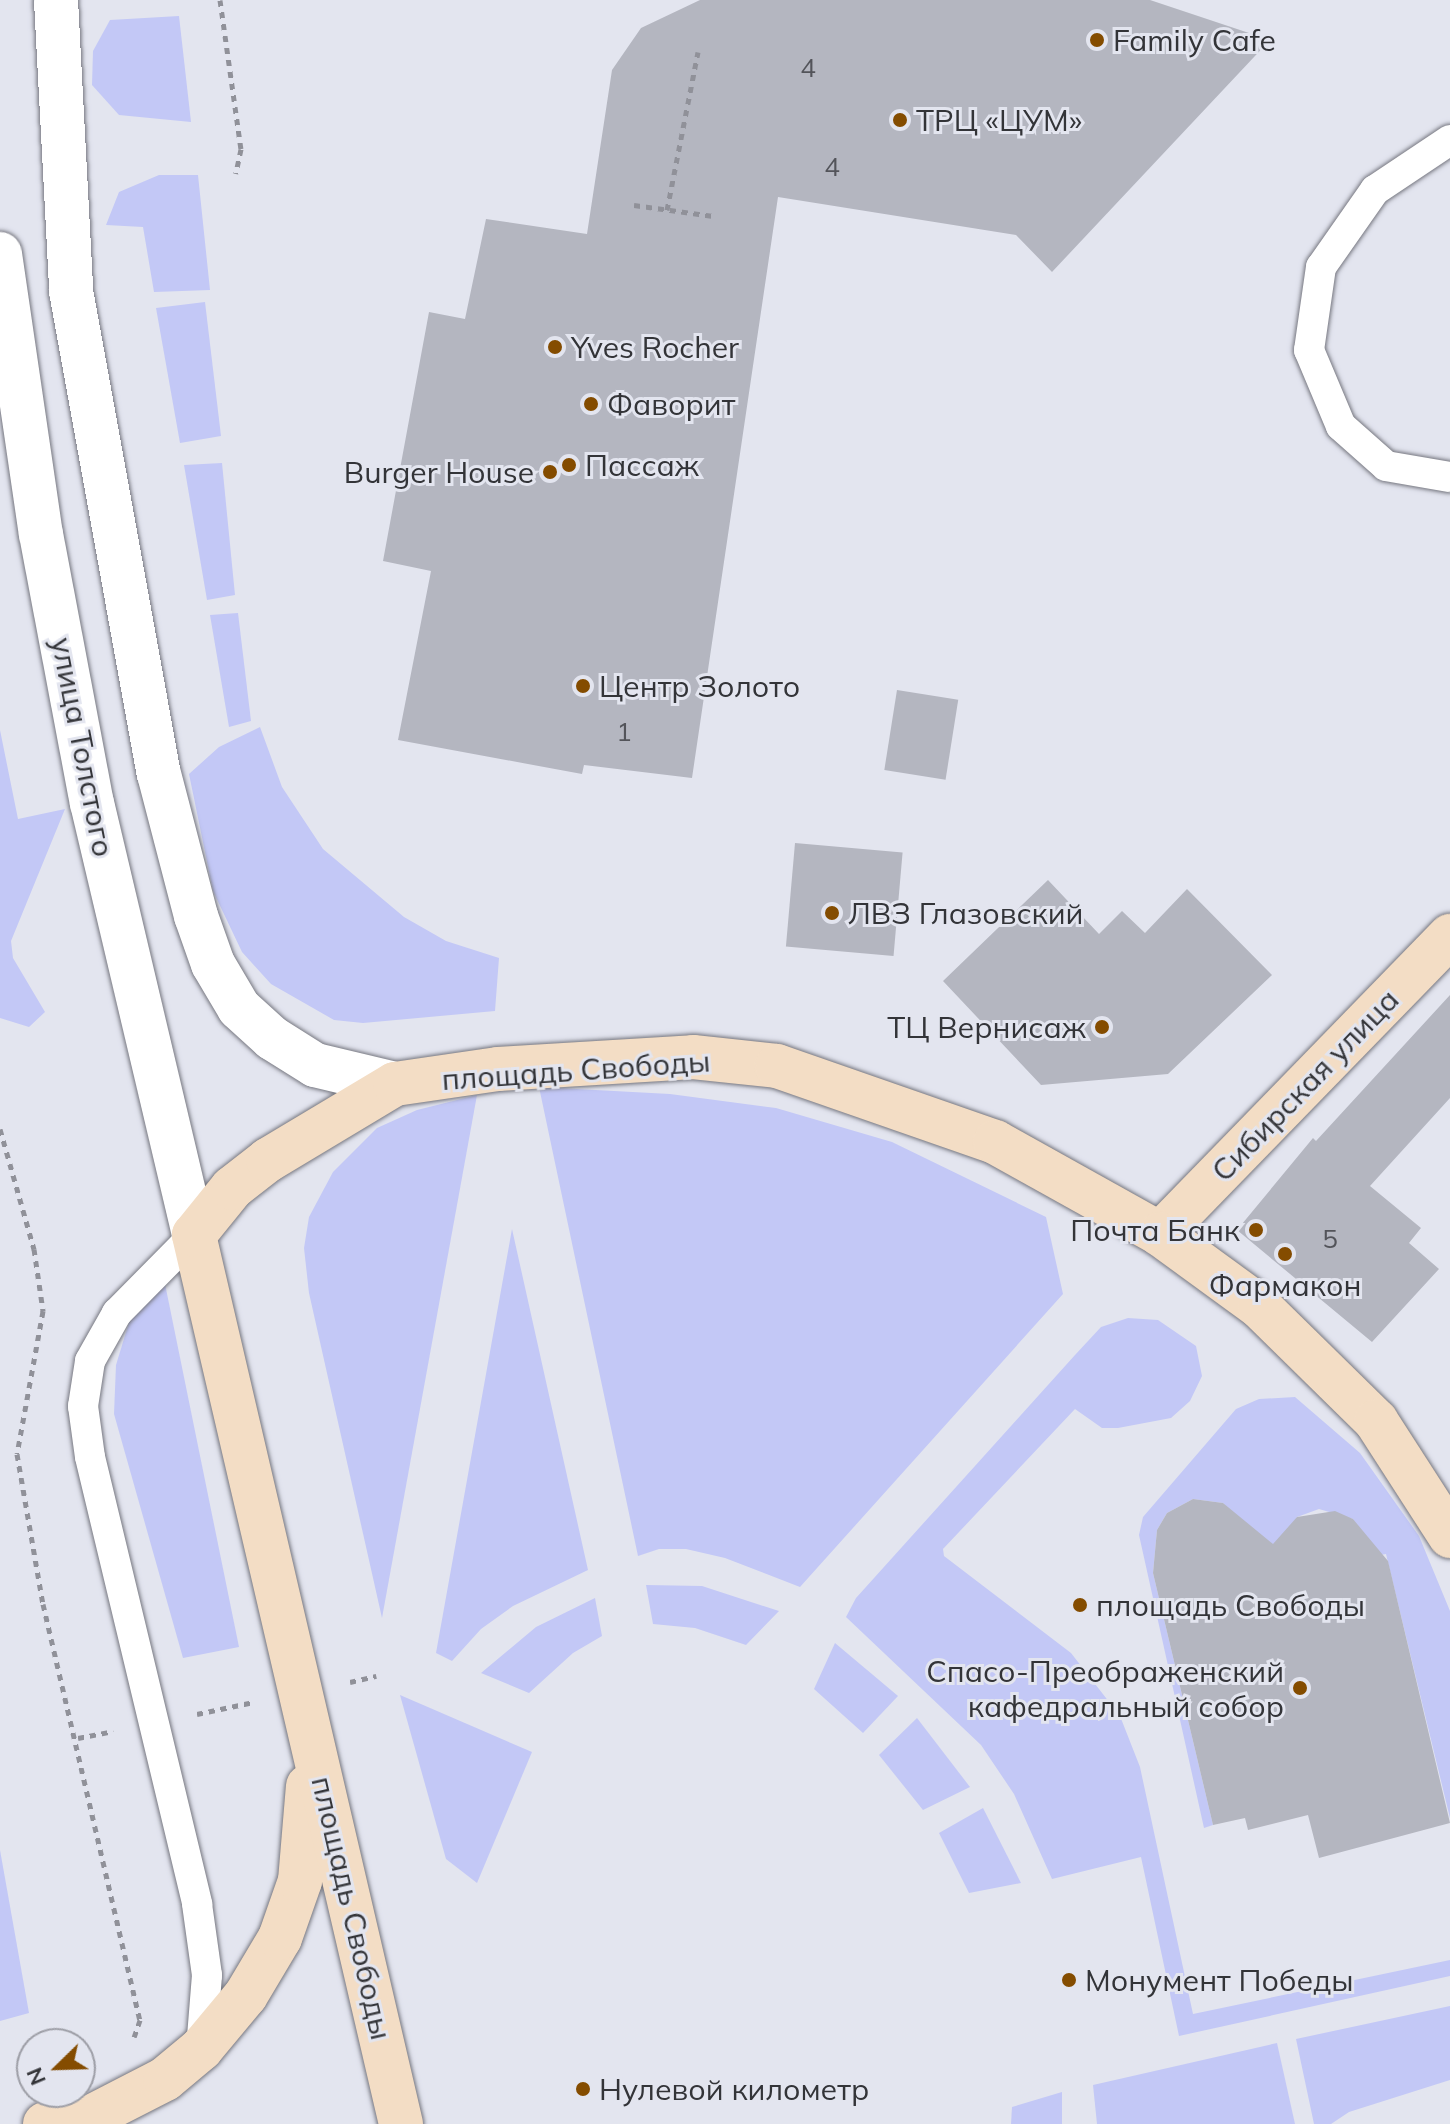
<!DOCTYPE html>
<html>
<head>
<meta charset="utf-8">
<style>
  body { margin:0 }
  #map { position:relative; width:1450px; height:2124px; overflow:hidden; background:#e3e5ef; font-family:Mulish,sans-serif }
  div>[style] { position:absolute }
  [style*='--x'] { left:calc(var(--x)*1px); top:calc(var(--y)*1px); width:calc(var(--w)*1px); rotate:calc(var(--a)*1deg) }
  .green>* { inset:0; background:#c3c8f6 }
  .building>* { inset:0; background:#b4b6c0; transform-origin:0 0 }
  .path>* { height:5px; margin-top:-2.5px; transform-origin:0; background:repeating-linear-gradient(90deg,#909199 0 6px,transparent 0 12px) }
  .roads { filter:drop-shadow(0 0 2px #767780) drop-shadow(0 0 2px #767780) }
  .service>* { height:30px; margin:-15px; padding:0 15px; transform-origin:15px; border-radius:15px; background:#fff }
  .tertiary>* { height:44px; margin:-22px; padding:0 22px; transform-origin:22px; border-radius:22px; background:#fff }
  .secondary>* { height:44px; margin:-22px; padding:0 22px; transform-origin:22px; border-radius:22px; background:#f3ddc5 }
  .dots>* { width:22px; height:22px; translate:-50% -50%; box-sizing:border-box; border:4px solid #e3e5ef; border-radius:50% }
  span { translate:-50% -50%; white-space:nowrap; text-align:center; line-height:1.15; -webkit-text-stroke:6px #e3e5ef; paint-order:stroke }
  .number-label { font-size:26px; color:#53545a }
  .number-label span { -webkit-text-stroke-width:0 }
  .poi-label { font-size:30px; color:#333438 }
  .left { translate:0 -50%; text-align:left }
  .right { translate:-100% -50%; text-align:right }
  .street-label { font-size:30px; color:#333438 }
  .north { position:absolute; left:16px; top:2028px; width:80px; height:80px; box-sizing:border-box; background:#e3e5ef; border:2px solid #9d9ea6; border-radius:50%; rotate:247deg; font-size:22px; font-weight:700; line-height:32px; text-align:center; color:#333438 }
  .north::after { content:''; display:block; margin:auto; width:28px; height:36px; background:#844c00; clip-path:polygon(50% 0,100% 100%,50% 72%,0 100%) }
</style>
</head>
<body>
<div id="map">
  <div class="green">
    <i style="clip-path:polygon(179px 16px,191px 122px,119px 115px,92px 85px,93px 51px,110px 20px)"></i>
    <i style="clip-path:polygon(159px 175px,198px 175px,210px 290px,154px 292px,143px 227px,106px 225px,119px 192px)"></i>
    <i style="clip-path:polygon(205px 302px,221px 436px,180px 443px,156px 308px)"></i>
    <i style="clip-path:polygon(222px 463px,235px 595px,207px 600px,184px 465px)"></i>
    <i style="clip-path:polygon(238px 613px,251px 721px,229px 727px,210px 615px)"></i>
    <i style="clip-path:polygon(260px 727px,282px 787px,323px 849px,404px 917px,446px 941px,499px 958px,495px 1011px,363px 1023px,334px 1020px,271px 984px,242px 952px,213px 891px,189px 774px,219px 747px)"></i>
    <i style="clip-path:polygon(0 730px,18px 819px,65px 809px,11px 941px,13px 958px,45px 1012px,29px 1027px,0 1018px)"></i>
    <i style="clip-path:polygon(539px 1087px,670px 1094px,776px 1108px,892px 1142px,1046px 1217px,1063px 1294px,800px 1587px,725px 1558px,686px 1549px,659px 1549px,638px 1556px)"></i>
    <i style="clip-path:polygon(477px 1095px,382px 1618px,309px 1293px,304px 1248px,309px 1217px,333px 1172px,377px 1128px,417px 1110px)"></i>
    <i style="clip-path:polygon(512px 1229px,588px 1570px,513px 1606px,481px 1629px,452px 1661px,436px 1653px)"></i>
    <i style="clip-path:polygon(164px 1279px,239px 1647px,183px 1658px,114px 1414px,116px 1365px,130px 1319px)"></i>
    <i style="clip-path:polygon(1128px 1318px,1158px 1320px,1196px 1346px,1202px 1376px,1190px 1401px,1171px 1418px,1118px 1428px,1102px 1428px,1075px 1409px,943px 1549px,944px 1556px,1071px 1653px,1120px 1716px,1140px 1767px,1193px 2014px,1450px 1960px,1450px 1976px,1179px 2036px,1141px 1857px,1052px 1879px,1014px 1794px,981px 1745px,846px 1617px,856px 1598px,1075px 1355px,1101px 1327px)"></i>
    <i style="clip-path:polygon(1295px 1397px,1360px 1453px,1419px 1536px,1450px 1611px,1450px 1818px,1386px 1554px,1375px 1556px,1353px 1519px,1319px 1509px,1297px 1517px,1276px 1562px,1223px 1503px,1193px 1499px,1167px 1513px,1157px 1530px,1153px 1573px,1213px 1825px,1204px 1828px,1139px 1535px,1143px 1517px,1236px 1409px,1259px 1399px)"></i>
    <i style="clip-path:polygon(646px 1585px,702px 1586px,779px 1611px,746px 1645px,695px 1628px,653px 1624px)"></i>
    <i style="clip-path:polygon(595px 1598px,602px 1636px,573px 1653px,529px 1693px,481px 1673px,536px 1627px)"></i>
    <i style="clip-path:polygon(835px 1643px,898px 1696px,863px 1733px,814px 1689px)"></i>
    <i style="clip-path:polygon(400px 1695px,532px 1752px,477px 1883px,446px 1859px)"></i>
    <i style="clip-path:polygon(917px 1718px,970px 1787px,923px 1810px,879px 1755px)"></i>
    <i style="clip-path:polygon(983px 1808px,1021px 1883px,969px 1893px,939px 1833px)"></i>
    <i style="clip-path:polygon(0 1850px,29px 2013px,0 2021px)"></i>
    <i style="clip-path:polygon(1450px 2006px,1450px 2080px,1349px 2112px,1331px 2124px,1314px 2124px,1296px 2039px)"></i>
    <i style="clip-path:polygon(1277px 2043px,1295px 2124px,1097px 2124px,1093px 2085px)"></i>
    <i style="clip-path:polygon(1062px 2092px,1062px 2124px,1011px 2124px,1012px 2107px)"></i>
  </div>
  <div class="building">
    <i style="clip-path:polygon(700px 0,1150px 0,1270px 40px,1052px 272px,1016px 235px,778px 197px,692px 778px,584px 765px,582px 774px,398px 740px,431px 571px,383px 561px,429px 312px,465px 319px,486px 219px,587px 234px,612px 70px,641px 28px)"></i>
    <i style="left:897px;top:690px;width:62px;height:81px;rotate:9deg"></i>
    <i style="left:795px;top:843px;width:108px;height:104px;rotate:5deg"></i>
    <i style="clip-path:polygon(1048px 880px,1099px 934px,1122px 911px,1145px 933px,1187px 889px,1272px 975px,1168px 1074px,1041px 1085px,943px 981px)"></i>
    <i style="clip-path:polygon(1450px 995px,1450px 1098px,1370px 1186px,1421px 1228px,1409px 1243px,1439px 1269px,1372px 1342px,1237px 1230px,1313px 1138px,1316px 1141px)"></i>
    <i style="clip-path:polygon(1193px 1499px,1223px 1503px,1273px 1544px,1297px 1517px,1335px 1511px,1353px 1519px,1388px 1561px,1450px 1823px,1319px 1858px,1308px 1815px,1248px 1830px,1245px 1818px,1213px 1825px,1153px 1573px,1157px 1530px,1167px 1513px)"></i>
  </div>
  <div class="path">
    <i style="--x:220;--y:0;--w:150;--a:82"></i>
    <i style="--x:241;--y:149;--w:25;--a:102"></i>
    <i style="--x:634;--y:205;--w:80;--a:7.9"></i>
    <i style="--x:667;--y:210;--w:161;--a:-78.9"></i>
    <i style="--x:0;--y:1129;--w:125;--a:74.2"></i>
    <i style="--x:34;--y:1249;--w:63;--a:81.7"></i>
    <i style="--x:43;--y:1311;--w:145;--a:100.3"></i>
    <i style="--x:17;--y:1454;--w:152;--a:80.2"></i>
    <i style="--x:43;--y:1604;--w:427;--a:76.9"></i>
    <i style="--x:140;--y:2020;--w:18;--a:109"></i>
    <i style="--x:350;--y:1682;--w:27;--a:-13"></i>
    <i style="--x:197;--y:1714;--w:58;--a:-11.9"></i>
    <i style="--x:78;--y:1738;--w:36;--a:-11"></i>
  </div>
  <div class="roads">
    <div class="service">
      <i style="--x:1450;--y:140;--w:90;--a:146.3"></i>
      <i style="--x:1375;--y:190;--w:94;--a:125"></i>
      <i style="--x:1321;--y:267;--w:84;--a:98.2"></i>
      <i style="--x:1309;--y:350;--w:82;--a:67.2"></i>
      <i style="--x:1341;--y:426;--w:60;--a:41.6"></i>
      <i style="--x:1386;--y:466;--w:65;--a:9.8"></i>
      <i style="--x:194;--y:1235;--w:110;--a:134.6"></i>
      <i style="--x:117;--y:1313;--w:55;--a:119.4"></i>
      <i style="--x:90;--y:1361;--w:46;--a:98.8"></i>
      <i style="--x:83;--y:1406;--w:51;--a:82.2"></i>
      <i style="--x:90;--y:1457;--w:460;--a:76.5"></i>
      <i style="--x:197;--y:1904;--w:72;--a:82"></i>
      <i style="--x:207;--y:1975;--w:74;--a:94.6"></i>
    </div>
    <div class="tertiary">
      <i style="--x:56;--y:0;--w:291;--a:87"></i>
      <i style="--x:71;--y:291;--w:491;--a:79.7"></i>
      <i style="--x:159;--y:774;--w:147;--a:75.4"></i>
      <i style="--x:196;--y:916;--w:51;--a:70.5"></i>
      <i style="--x:213;--y:964;--w:51;--a:59.4"></i>
      <i style="--x:239;--y:1008;--w:45;--a:42.3"></i>
      <i style="--x:272;--y:1038;--w:51;--a:32.1"></i>
      <i style="--x:315;--y:1065;--w:82;--a:13.4"></i>
      <i style="--x:0;--y:254;--w:283;--a:81.7"></i>
      <i style="--x:41;--y:534;--w:274;--a:79.3"></i>
      <i style="--x:92;--y:803;--w:444;--a:76.7"></i>
    </div>
    <div class="secondary">
      <i style="--x:1160;--y:1234;--w:416;--a:-45.8"></i>
      <i style="--x:45;--y:2124;--w:47;--a:-8.7"></i>
      <i style="--x:91;--y:2117;--w:83;--a:-27.2"></i>
      <i style="--x:165;--y:2079;--w:47;--a:-39.8"></i>
      <i style="--x:201;--y:2049;--w:70;--a:-50.2"></i>
      <i style="--x:246;--y:1995;--w:66;--a:-59.2"></i>
      <i style="--x:280;--y:1938;--w:60;--a:-70.7"></i>
      <i style="--x:300;--y:1881;--w:95;--a:-85.2"></i>
      <i style="--x:401;--y:2124;--w:913;--a:-103.11"></i>
      <i style="--x:194;--y:1235;--w:60;--a:-51"></i>
      <i style="--x:232;--y:1188;--w:46;--a:-37.9"></i>
      <i style="--x:268;--y:1160;--w:148;--a:-30.9"></i>
      <i style="--x:395;--y:1084;--w:104;--a:-8.3"></i>
      <i style="--x:498;--y:1069;--w:195;--a:-3.5"></i>
      <i style="--x:693;--y:1057;--w:84;--a:6.1"></i>
      <i style="--x:777;--y:1066;--w:231;--a:19.2"></i>
      <i style="--x:995;--y:1142;--w:189;--a:29.1"></i>
      <i style="--x:1160;--y:1234;--w:124;--a:36.1"></i>
      <i style="--x:1260;--y:1307;--w:163;--a:44.5"></i>
      <i style="--x:1376;--y:1421;--w:137;--a:57.2"></i>
    </div>
  </div>
  <div class="dots">
    <i style="left:1097px;top:40px;background:#844c00"></i>
    <i style="left:900px;top:120px;background:#844c00"></i>
    <i style="left:555px;top:347px;background:#844c00"></i>
    <i style="left:591px;top:404px;background:#844c00"></i>
    <i style="left:569px;top:465px;background:#844c00"></i>
    <i style="left:550px;top:472px;background:#844c00"></i>
    <i style="left:583px;top:686px;background:#844c00"></i>
    <i style="left:832px;top:913px;background:#844c00"></i>
    <i style="left:1102px;top:1027px;background:#844c00"></i>
    <i style="left:1256px;top:1230px;background:#844c00"></i>
    <i style="left:1285px;top:1254px;background:#844c00"></i>
    <i style="left:1080px;top:1605px;background:#844c00"></i>
    <i style="left:1300px;top:1688px;background:#844c00"></i>
    <i style="left:1069px;top:1980px;background:#844c00"></i>
    <i style="left:583px;top:2089px;background:#844c00"></i>
  </div>
  <div class="number-label">
    <span style="left:808px;top:68px">4</span>
    <span style="left:832px;top:167px">4</span>
    <span style="left:624px;top:732px">1</span>
    <span style="left:1330px;top:1239px">5</span>
  </div>
  <div class="poi-label">
    <span class="left" style="left:1113px;top:40px">Family Cafe</span>
    <span class="left" style="left:916px;top:120px">ТРЦ «ЦУМ»</span>
    <span class="left" style="left:571px;top:347px">Yves Rocher</span>
    <span class="left" style="left:607px;top:404px">Фаворит</span>
    <span class="left" style="left:585px;top:465px">Пассаж</span>
    <span class="right" style="left:534px;top:472px">Burger House</span>
    <span class="left" style="left:599px;top:686px">Центр Золото</span>
    <span class="left" style="left:848px;top:913px">ЛВЗ Глазовский</span>
    <span class="right" style="left:1086px;top:1027px">ТЦ Вернисаж</span>
    <span class="right" style="left:1240px;top:1230px">Почта Банк</span>
    <span style="left:1285px;top:1285px">Фармакон</span>
    <span class="left" style="left:1096px;top:1605px">площадь Свободы</span>
    <span class="right" style="left:1284px;top:1688px">Спасо-Преображенский<br>кафедральный собор</span>
    <span class="left" style="left:1085px;top:1980px">Монумент Победы</span>
    <span class="left" style="left:599px;top:2089px">Нулевой километр</span>
  </div>
  <div class="street-label">
    <span style="left:83px;top:747px;rotate:79deg">улица Толстого</span>
    <span style="left:576px;top:1070px;rotate:-4deg">площадь Свободы</span>
    <span style="left:1305px;top:1085px;rotate:-46deg">Сибирская улица</span>
    <span style="left:352px;top:1908px;rotate:77deg">площадь Свободы</span>
  </div>
  <div class="north">N</div>
</div>
</body>
</html>
